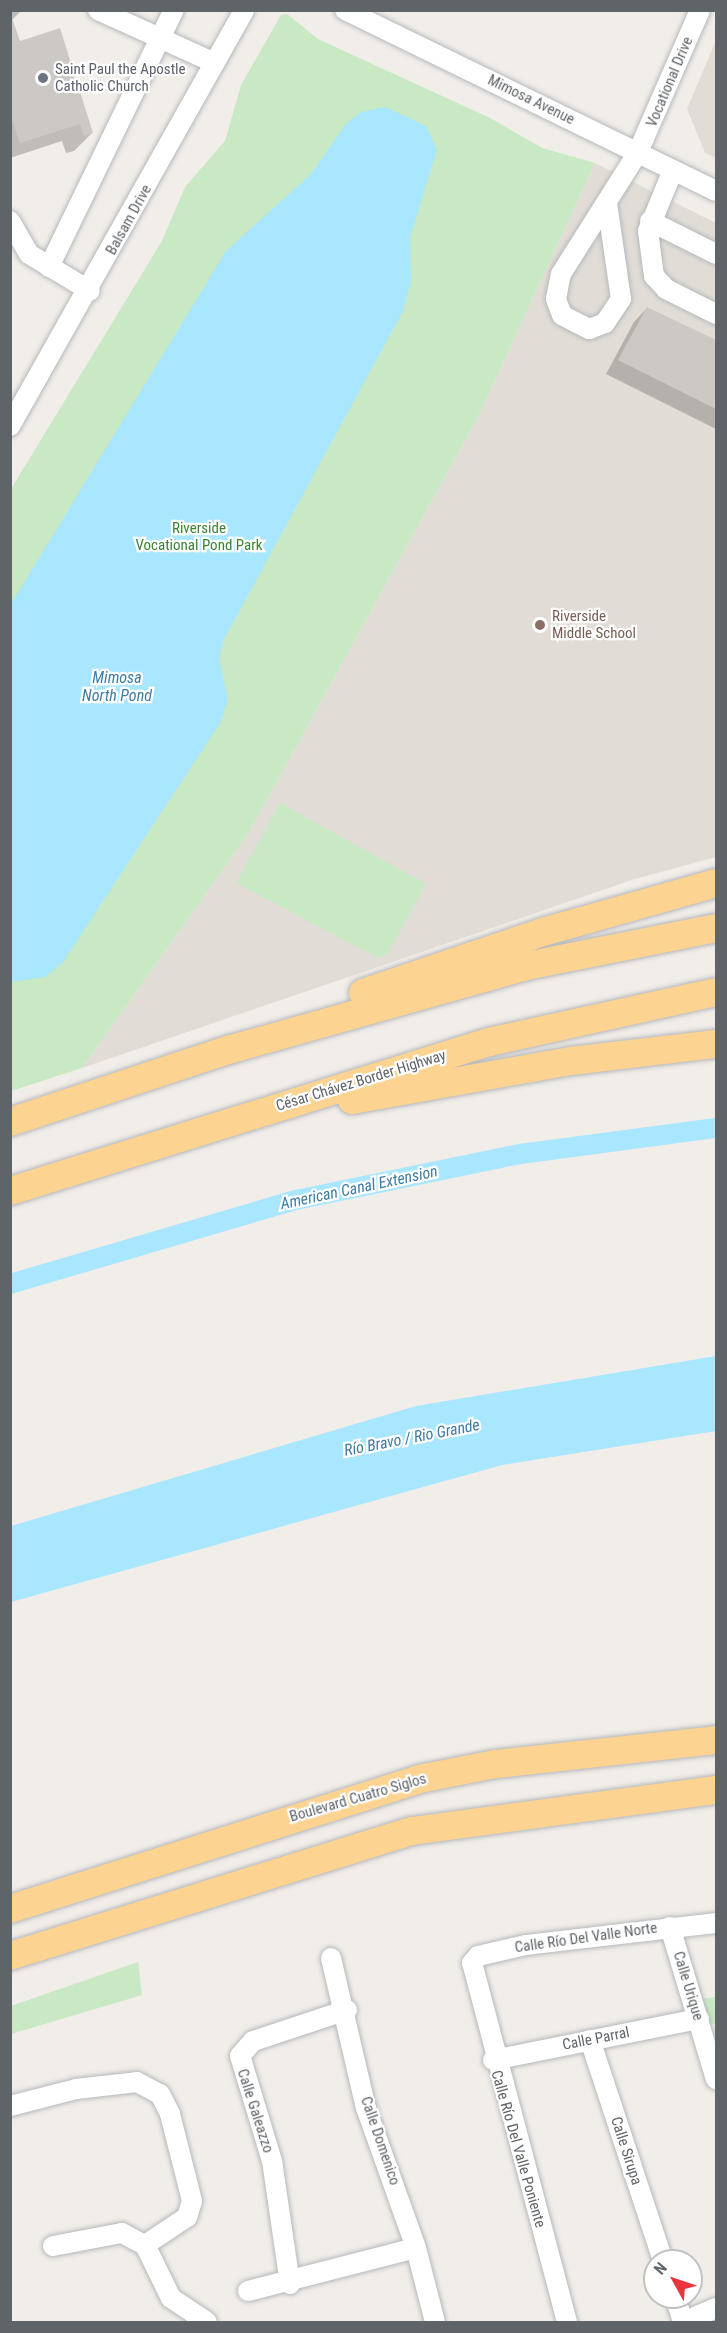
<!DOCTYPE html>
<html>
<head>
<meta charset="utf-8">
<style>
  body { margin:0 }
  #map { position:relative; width:727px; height:2333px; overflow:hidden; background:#f1ede8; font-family:"Roboto Condensed",sans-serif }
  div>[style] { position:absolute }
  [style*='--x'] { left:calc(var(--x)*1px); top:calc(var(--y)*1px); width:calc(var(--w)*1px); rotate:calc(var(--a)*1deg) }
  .education>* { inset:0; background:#e1ddd6 }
  .green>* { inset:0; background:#c9e8c4 }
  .water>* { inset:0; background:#a9e6ff }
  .shadow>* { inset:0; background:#0003 }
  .canal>* { height:20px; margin:-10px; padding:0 10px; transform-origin:10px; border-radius:10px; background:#a9e6ff }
  .building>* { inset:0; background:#ccc8c4 }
  .roads { filter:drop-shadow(0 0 2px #b5b8bc) drop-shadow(0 0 2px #b5b8bc) }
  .minor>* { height:20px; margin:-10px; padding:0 10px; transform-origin:10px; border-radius:10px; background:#fff }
  .highway>* { height:28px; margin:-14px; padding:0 14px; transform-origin:14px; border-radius:14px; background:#fdd392 }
  .dots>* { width:16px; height:16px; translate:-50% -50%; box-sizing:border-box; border:3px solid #fff; border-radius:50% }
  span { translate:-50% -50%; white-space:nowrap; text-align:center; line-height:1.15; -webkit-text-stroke:4.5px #fff; paint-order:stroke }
  .worship-label { font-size:15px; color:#5b616d }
  .left { translate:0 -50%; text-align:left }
  .street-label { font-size:15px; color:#5f6468 }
  .park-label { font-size:15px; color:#3b8234 }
  .education-label { font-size:15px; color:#785e54 }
  .water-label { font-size:16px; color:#3e7ca1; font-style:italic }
  .frame { position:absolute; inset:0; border:12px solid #5f6468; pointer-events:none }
  .north { position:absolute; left:643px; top:2249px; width:60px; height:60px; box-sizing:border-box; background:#fff; border:2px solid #bfc1c3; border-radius:50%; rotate:310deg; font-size:16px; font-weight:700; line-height:24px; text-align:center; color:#5f6468 }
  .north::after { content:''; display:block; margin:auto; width:21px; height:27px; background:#ea3440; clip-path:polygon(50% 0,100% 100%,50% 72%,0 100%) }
</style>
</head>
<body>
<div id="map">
  <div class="education">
    <i style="clip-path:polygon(716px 40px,716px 158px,705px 153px,687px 109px)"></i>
    <i style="clip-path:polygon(595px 163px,716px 223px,716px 857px,635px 879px,82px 1068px,248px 834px,479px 415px)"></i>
  </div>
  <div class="green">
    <i style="clip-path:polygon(287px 14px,318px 39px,492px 119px,542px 148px,595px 163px,479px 415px,248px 834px,82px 1068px,11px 1091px,11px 489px,162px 241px,185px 187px,225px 141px,241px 85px,281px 15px)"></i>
    <i style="clip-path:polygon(280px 803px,426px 884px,388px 953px,378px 958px,236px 883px)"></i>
    <i style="clip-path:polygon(138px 1962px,142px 1995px,11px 2034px,11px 2006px)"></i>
    <i style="clip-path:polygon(716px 1997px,716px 2023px,708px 2025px,699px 1999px)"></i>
  </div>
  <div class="water">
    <i style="clip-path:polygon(385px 107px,426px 126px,437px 150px,410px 237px,411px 280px,403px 311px,223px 641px,219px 659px,228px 699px,220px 723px,63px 962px,45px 977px,11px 982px,11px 604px,226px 251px,311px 174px,345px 125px,361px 112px)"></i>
    <i style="clip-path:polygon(716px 1356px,716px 1431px,502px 1465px,11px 1602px,11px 1526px,416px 1406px)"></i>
  </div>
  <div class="shadow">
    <i style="clip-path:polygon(10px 10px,22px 10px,11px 21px,19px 43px,92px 133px,74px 151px,66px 153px,62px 141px,10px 158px)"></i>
    <i style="clip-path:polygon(647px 308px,716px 342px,716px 429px,606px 374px,634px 322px)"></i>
  </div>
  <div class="canal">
    <i style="--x:10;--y:1284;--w:298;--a:-16.4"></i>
    <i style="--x:296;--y:1200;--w:229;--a:-11.6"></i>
    <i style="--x:520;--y:1154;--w:198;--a:-7.6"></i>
  </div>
  <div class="building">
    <i style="clip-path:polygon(11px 15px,20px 41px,60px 28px,93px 133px,84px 136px,80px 124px,20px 143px,10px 114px)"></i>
    <i style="clip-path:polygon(647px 307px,716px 340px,716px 409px,618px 360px)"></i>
  </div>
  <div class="roads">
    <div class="minor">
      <i style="--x:98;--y:10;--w:128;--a:24.4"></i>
      <i style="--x:345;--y:10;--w:413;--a:26"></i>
      <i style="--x:673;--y:170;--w:66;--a:112.3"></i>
      <i style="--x:648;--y:231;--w:45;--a:82.4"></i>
      <i style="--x:654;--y:276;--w:18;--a:47"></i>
      <i style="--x:666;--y:289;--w:56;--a:26.6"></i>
      <i style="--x:607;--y:203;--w:97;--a:81.7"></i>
      <i style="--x:621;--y:299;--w:29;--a:124"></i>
      <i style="--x:605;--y:323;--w:17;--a:159"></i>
      <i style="--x:589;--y:329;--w:30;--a:-153"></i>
      <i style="--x:562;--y:315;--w:17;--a:-111"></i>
      <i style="--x:556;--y:299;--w:25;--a:-79"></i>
      <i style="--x:561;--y:274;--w:144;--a:-57.7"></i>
      <i style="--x:638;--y:152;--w:155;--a:-66.4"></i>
      <i style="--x:10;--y:221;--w:38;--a:60"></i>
      <i style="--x:29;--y:254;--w:71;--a:31.2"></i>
      <i style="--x:650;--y:221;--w:74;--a:26.6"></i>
      <i style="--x:49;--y:267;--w:286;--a:-64.1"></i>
      <i style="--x:10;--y:426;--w:477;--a:-60.6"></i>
      <i style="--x:670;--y:1927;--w:159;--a:73.2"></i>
      <i style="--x:331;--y:1958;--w:154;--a:76.9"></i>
      <i style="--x:366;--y:2108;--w:149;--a:70.3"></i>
      <i style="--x:416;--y:2248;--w:76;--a:75.6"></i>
      <i style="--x:590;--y:2040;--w:233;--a:71.7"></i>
      <i style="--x:493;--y:2060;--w:210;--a:-11.3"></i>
      <i style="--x:10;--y:2106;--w:68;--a:-14.4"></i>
      <i style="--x:76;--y:2089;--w:61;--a:-6.5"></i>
      <i style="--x:137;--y:2082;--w:26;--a:28"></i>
      <i style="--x:160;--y:2094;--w:22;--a:63"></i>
      <i style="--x:170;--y:2114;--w:90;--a:75.8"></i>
      <i style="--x:192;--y:2201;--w:17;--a:107"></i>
      <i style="--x:187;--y:2217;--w:50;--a:146.3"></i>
      <i style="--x:53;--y:2246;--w:70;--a:-10.7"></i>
      <i style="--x:122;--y:2233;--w:26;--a:28"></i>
      <i style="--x:145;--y:2245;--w:59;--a:63.9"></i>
      <i style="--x:171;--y:2298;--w:43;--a:33.7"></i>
      <i style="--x:290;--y:2284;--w:124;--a:-98.3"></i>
      <i style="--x:272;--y:2161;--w:110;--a:-106.9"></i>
      <i style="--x:240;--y:2056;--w:20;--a:-49"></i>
      <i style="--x:253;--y:2041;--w:99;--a:-18.3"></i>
      <i style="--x:248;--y:2291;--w:173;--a:-14.4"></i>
      <i style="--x:675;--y:2297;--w:26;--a:72"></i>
      <i style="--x:567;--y:2322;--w:371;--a:-104.8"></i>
      <i style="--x:472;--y:1963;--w:9;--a:-49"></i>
      <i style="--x:478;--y:1956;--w:49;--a:-12.9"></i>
      <i style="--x:526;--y:1945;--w:191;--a:-6.6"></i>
      <i style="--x:683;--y:2322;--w:36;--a:-23"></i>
    </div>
    <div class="highway">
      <i style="--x:363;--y:993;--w:190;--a:-18.7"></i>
      <i style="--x:543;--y:932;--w:180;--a:-15.8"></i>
      <i style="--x:352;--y:1100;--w:222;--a:-10.1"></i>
      <i style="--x:571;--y:1061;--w:146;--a:-6.7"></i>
      <i style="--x:10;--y:1122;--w:230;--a:-18.3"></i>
      <i style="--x:228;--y:1050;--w:315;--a:-15.7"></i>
      <i style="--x:531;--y:965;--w:189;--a:-11.3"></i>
      <i style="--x:10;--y:1191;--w:502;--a:-17.28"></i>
      <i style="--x:489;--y:1042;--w:232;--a:-12.4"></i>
      <i style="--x:10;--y:1909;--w:429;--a:-17.6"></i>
      <i style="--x:419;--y:1779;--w:78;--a:-11"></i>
      <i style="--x:496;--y:1764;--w:221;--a:-6.2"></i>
      <i style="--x:10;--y:1956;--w:421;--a:-17.3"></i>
      <i style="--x:412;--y:1831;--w:307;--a:-7.7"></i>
    </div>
  </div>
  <div class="dots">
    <i style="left:43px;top:78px;background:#6b7280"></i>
    <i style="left:540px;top:625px;background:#8d6e63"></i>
  </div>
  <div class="worship-label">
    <span class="left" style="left:55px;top:78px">Saint Paul the Apostle<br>Catholic Church</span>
  </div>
  <div class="street-label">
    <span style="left:670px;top:82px;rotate:-67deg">Vocational Drive</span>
    <span style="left:531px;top:100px;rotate:26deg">Mimosa Avenue</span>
    <span style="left:129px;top:220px;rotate:-61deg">Balsam Drive</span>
    <span style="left:361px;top:1081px;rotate:-17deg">César Chávez Border Highway</span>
    <span style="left:358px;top:1798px;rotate:-16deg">Boulevard Cuatro Siglos</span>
    <span style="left:586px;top:1938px;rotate:-8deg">Calle Río Del Valle Norte</span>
    <span style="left:688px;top:1986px;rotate:73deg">Calle Urique</span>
    <span style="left:596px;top:2039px;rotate:-11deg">Calle Parral</span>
    <span style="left:255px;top:2111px;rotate:72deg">Calle Galeazzo</span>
    <span style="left:380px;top:2141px;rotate:71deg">Calle Domenico</span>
    <span style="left:518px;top:2149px;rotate:74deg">Calle Río Del Valle Poniente</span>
    <span style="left:626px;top:2151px;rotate:72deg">Calle Sirupa</span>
  </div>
  <div class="park-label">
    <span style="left:199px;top:537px">Riverside<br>Vocational Pond Park</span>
  </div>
  <div class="education-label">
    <span class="left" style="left:552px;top:625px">Riverside<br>Middle School</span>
  </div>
  <div class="water-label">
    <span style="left:117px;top:687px">Mimosa<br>North Pond</span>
    <span style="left:359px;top:1188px;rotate:-12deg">American Canal Extension</span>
    <span style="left:412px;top:1438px;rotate:-11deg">Río Bravo / Rio Grande</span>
  </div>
  <div class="frame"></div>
  <div class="north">N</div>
</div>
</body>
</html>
